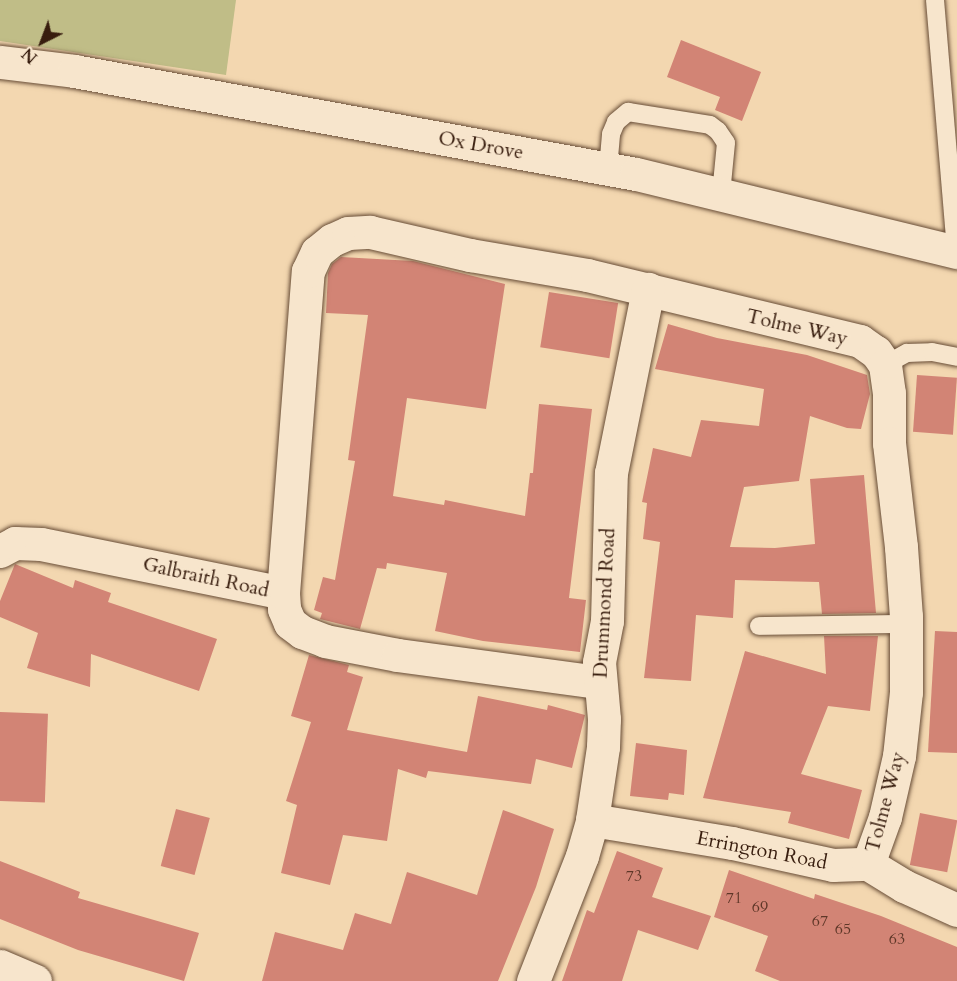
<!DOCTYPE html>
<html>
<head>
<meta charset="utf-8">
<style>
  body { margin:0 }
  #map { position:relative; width:957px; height:981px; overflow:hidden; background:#f3d7b0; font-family:Cardo,serif }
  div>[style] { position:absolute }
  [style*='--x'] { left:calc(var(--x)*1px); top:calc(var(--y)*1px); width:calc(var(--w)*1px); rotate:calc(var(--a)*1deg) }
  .green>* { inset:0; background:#c0bd87 }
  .building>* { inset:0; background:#d28475; transform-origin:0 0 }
  .roads { filter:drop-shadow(0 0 2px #674c36) drop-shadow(0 0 2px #674c36) }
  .service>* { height:18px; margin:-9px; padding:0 9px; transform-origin:9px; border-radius:9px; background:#f7e5cc }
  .minor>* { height:33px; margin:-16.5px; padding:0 16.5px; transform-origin:16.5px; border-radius:16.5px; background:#f7e5cc }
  span { translate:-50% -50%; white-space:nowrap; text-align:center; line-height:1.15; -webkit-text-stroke:4.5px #f7e5cc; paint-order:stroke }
  .number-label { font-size:16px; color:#5e3728 }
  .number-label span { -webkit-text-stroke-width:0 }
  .street-label { font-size:20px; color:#381d0e }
  .north { position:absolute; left:12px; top:12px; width:60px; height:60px; -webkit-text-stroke:4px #f7e5cc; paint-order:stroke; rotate:222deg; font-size:16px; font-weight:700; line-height:24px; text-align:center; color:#381d0e }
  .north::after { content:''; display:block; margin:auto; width:21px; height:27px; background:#381d0e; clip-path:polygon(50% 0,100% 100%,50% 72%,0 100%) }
</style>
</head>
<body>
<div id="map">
  <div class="green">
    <i style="clip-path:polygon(0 0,236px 0,226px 75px,0 41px)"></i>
  </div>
  <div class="building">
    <i style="clip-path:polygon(681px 40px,761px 72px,742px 121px,715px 110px,720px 97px,667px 77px)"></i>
    <i style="clip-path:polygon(341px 257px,413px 261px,505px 284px,486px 409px,407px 398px,393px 496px,444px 505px,445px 500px,525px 516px,530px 473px,533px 473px,539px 404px,592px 409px,569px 598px,586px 600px,580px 652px,483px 641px,435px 631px,447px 573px,387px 563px,386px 569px,377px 568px,360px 629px,320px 619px,322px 613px,314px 610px,323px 577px,335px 580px,355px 461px,348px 460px,368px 315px,326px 313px,328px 273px,332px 264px)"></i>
    <i style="left:549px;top:292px;width:70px;height:56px;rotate:9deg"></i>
    <i style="clip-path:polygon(668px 324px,717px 338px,807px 355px,867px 375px,870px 394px,861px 429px,847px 428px,810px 416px,799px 481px,744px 487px,730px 547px,775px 548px,815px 544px,810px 479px,864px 475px,876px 613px,822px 614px,819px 582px,735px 580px,733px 618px,696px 615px,691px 681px,644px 678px,660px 542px,643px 539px,647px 503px,642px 502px,653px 448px,691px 457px,701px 420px,759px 426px,764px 389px,655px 369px)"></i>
    <i style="left:917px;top:375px;width:40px;height:57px;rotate:4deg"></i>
    <i style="clip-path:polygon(15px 564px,73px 588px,75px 580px,111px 593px,108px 602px,217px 639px,199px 691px,91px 654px,90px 687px,27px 668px,38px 633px,0 617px,0 601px)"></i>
    <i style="clip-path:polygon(935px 631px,957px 632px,957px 753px,928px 752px)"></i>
    <i style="clip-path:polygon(824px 636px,878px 636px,870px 711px,828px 706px,801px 774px,862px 790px,849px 839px,788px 823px,791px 812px,703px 798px,745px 651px,826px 674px)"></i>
    <i style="clip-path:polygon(309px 655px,349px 665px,347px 672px,363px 677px,347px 730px,467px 752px,478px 696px,547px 710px,548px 705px,585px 715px,572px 768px,536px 759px,531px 784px,428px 771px,426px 778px,398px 769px,387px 841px,343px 835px,330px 885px,281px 873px,297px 805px,286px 801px,311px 722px,291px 716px)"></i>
    <i style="left:0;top:712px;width:48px;height:89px;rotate:2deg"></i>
    <i style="clip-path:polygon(636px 743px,687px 750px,684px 795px,669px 793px,668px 800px,630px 796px)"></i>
    <i style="left:176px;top:809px;width:35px;height:59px;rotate:15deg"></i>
    <i style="clip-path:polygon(503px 810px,554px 829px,536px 887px,498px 981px,262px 981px,275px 932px,343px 950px,355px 913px,391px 924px,407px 872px,477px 895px)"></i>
    <i style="left:920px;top:813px;width:38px;height:53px;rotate:11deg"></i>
    <i style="clip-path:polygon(617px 851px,663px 868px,652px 897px,711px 916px,698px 950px,638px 930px,622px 981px,562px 981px,587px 910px,594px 913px)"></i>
    <i style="clip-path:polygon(0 861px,80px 892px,78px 898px,199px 933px,184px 981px,78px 950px,0 919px)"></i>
    <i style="clip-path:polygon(729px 870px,814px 899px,815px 894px,881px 916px,957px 947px,957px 981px,780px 981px,755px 971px,768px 936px,714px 917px)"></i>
  </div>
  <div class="roads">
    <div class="service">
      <i style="--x:935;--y:0;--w:253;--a:85.2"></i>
      <i style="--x:608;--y:169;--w:35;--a:-85"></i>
      <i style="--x:611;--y:134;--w:13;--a:-67"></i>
      <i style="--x:616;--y:122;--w:16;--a:-40"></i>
      <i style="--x:628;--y:112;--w:83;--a:9"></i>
      <i style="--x:710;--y:125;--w:10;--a:37"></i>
      <i style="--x:718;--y:131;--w:14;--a:56"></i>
      <i style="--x:726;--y:143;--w:51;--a:95.6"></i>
      <i style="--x:885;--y:365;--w:25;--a:-29"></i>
      <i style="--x:907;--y:353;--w:25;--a:-2"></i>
      <i style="--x:932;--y:352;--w:25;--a:11"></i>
      <i style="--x:759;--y:626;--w:146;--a:-0.8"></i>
    </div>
    <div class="minor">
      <i style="--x:0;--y:62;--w:75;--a:6.9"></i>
      <i style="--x:74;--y:71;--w:571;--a:10.39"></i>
      <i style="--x:636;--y:174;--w:330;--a:13.7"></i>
      <i style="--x:0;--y:551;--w:17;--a:-28"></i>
      <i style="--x:15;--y:543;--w:26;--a:2"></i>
      <i style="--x:41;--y:544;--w:247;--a:11.4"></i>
      <i style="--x:283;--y:593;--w:16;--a:86"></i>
      <i style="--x:284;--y:609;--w:15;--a:67"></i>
      <i style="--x:290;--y:623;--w:15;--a:37"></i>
      <i style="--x:302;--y:632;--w:25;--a:21"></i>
      <i style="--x:325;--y:641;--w:74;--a:10.9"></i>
      <i style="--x:398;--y:655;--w:203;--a:7.7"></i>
      <i style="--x:283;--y:593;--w:323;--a:-85.6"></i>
      <i style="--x:308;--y:271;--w:21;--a:-65"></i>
      <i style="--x:317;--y:252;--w:19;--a:-39"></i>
      <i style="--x:332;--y:240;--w:17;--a:-24"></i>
      <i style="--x:348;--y:233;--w:22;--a:-3"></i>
      <i style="--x:370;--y:232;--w:103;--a:13"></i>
      <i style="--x:470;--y:255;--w:119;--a:9.7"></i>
      <i style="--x:587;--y:275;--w:281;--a:13.6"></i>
      <i style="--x:860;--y:341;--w:19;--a:35"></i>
      <i style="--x:876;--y:352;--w:16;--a:55"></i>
      <i style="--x:885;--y:365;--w:28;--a:82"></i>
      <i style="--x:889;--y:393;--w:50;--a:90"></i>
      <i style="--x:889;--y:443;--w:105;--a:83.4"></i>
      <i style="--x:901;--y:547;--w:69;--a:85.9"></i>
      <i style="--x:906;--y:616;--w:76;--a:90"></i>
      <i style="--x:906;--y:692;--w:64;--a:96.2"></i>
      <i style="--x:899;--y:756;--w:63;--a:102.9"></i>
      <i style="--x:885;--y:817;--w:50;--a:109.9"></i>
      <i style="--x:592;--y:820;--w:142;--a:9.3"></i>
      <i style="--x:732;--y:843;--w:103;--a:12.3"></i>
      <i style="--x:833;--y:865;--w:35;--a:-2"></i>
      <i style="--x:868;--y:864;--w:42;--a:31.4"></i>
      <i style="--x:904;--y:886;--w:58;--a:24.4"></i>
      <i style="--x:0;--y:966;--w:38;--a:23"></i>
      <i style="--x:533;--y:981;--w:134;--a:-68.6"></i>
      <i style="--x:582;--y:856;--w:37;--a:-74"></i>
      <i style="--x:592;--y:820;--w:74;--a:-81.4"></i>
      <i style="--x:603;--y:747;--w:28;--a:-88"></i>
      <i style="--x:604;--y:719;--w:57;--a:-95"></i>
      <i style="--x:599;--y:662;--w:42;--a:-79"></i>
      <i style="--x:607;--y:621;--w:148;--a:-88.5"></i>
      <i style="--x:611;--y:473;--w:188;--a:-78.6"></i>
    </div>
  </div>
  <div class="number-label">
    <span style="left:634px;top:876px">73</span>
    <span style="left:734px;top:898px">71</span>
    <span style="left:760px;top:907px">69</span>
    <span style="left:820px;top:921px">67</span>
    <span style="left:843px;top:929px">65</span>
    <span style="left:897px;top:939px">63</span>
  </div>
  <div class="street-label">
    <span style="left:481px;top:145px;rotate:10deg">Ox Drove</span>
    <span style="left:797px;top:327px;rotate:13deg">Tolme Way</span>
    <span style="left:206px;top:577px;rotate:12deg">Galbraith Road</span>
    <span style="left:604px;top:603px;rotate:-87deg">Drummond Road</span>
    <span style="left:885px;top:802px;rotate:-75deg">Tolme Way</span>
    <span style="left:762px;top:850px;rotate:11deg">Errington Road</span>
  </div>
  <div class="north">N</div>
</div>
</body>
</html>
